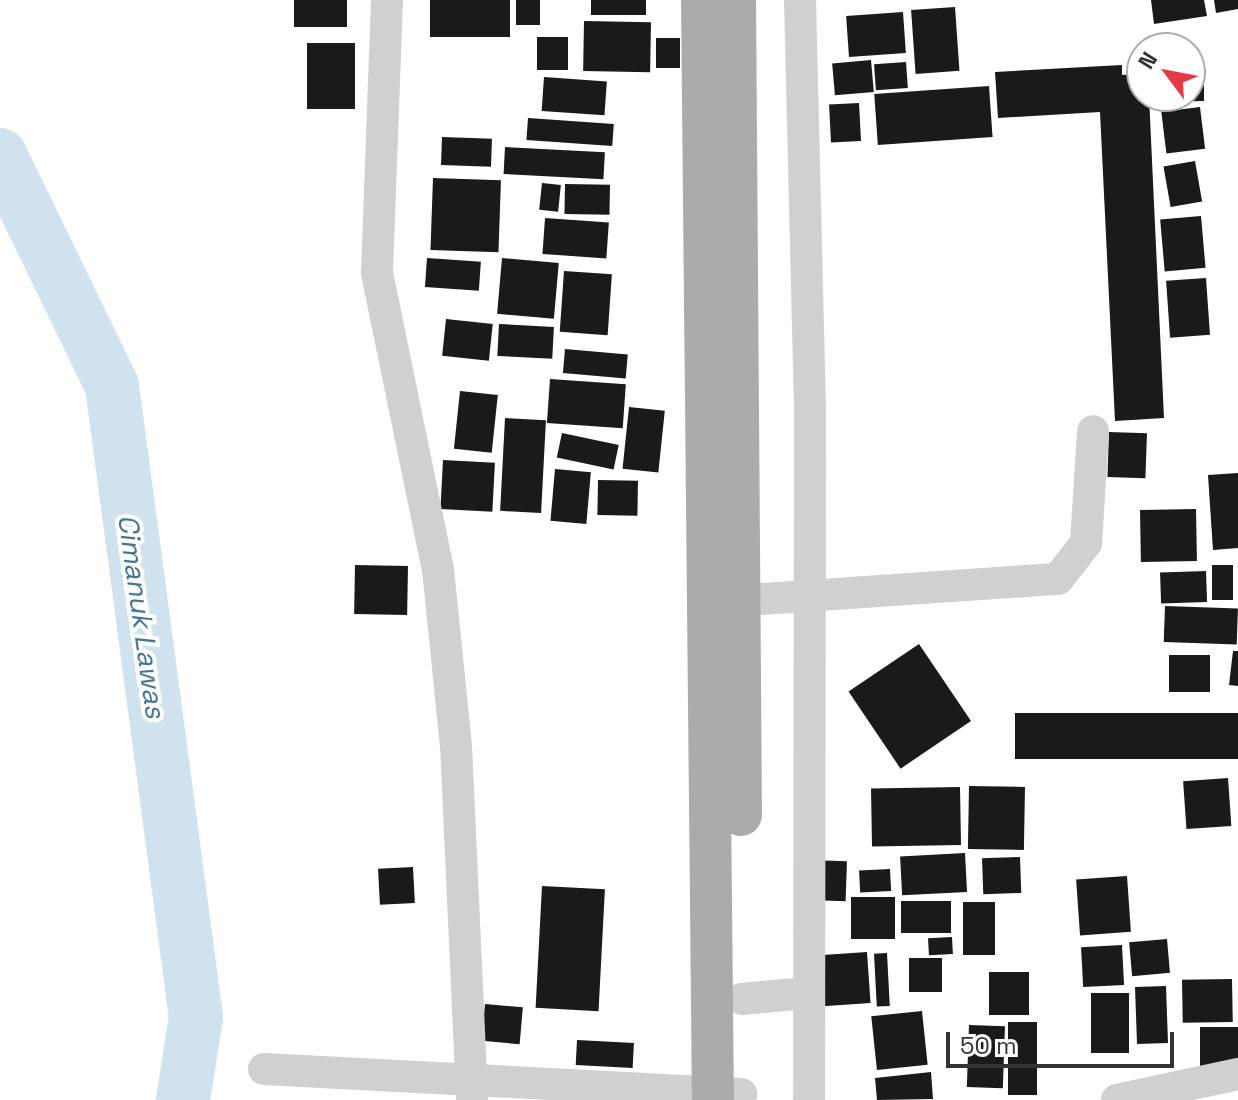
<!DOCTYPE html>
<html>
<head>
<meta charset="utf-8">
<style>
  body { margin:0 }
  #map { position:relative; width:1238px; height:1100px; overflow:hidden; background:#fff; font-family:"Space Grotesk",sans-serif }
  div>[style] { position:absolute }
  [style*='--x'] { left:calc(var(--x)*1px); top:calc(var(--y)*1px); width:calc(var(--w)*1px); rotate:calc(var(--a)*1deg) }
  .river>* { height:54px; margin:-27px; padding:0 27px; transform-origin:27px; border-radius:27px; background:#cfe2ee }
  .building>* { inset:0; background:#1a1a1a; transform-origin:0 0 }
  .minor>* { height:32px; margin:-16px; padding:0 16px; transform-origin:16px; border-radius:16px; background:#d0d0d0 }
  .major>* { height:42px; margin:-21px; padding:0 21px; transform-origin:21px; border-radius:21px; background:#ababab }
  span { translate:-50% -50%; white-space:nowrap; text-align:center; line-height:1.15; -webkit-text-stroke:8px #fff; paint-order:stroke }
  .water-label { font-size:28px; color:#3f7597; font-style:italic }
  .north { position:absolute; left:1126px; top:32px; width:80px; height:80px; box-sizing:border-box; background:#fff; border:2px solid #adadad; border-radius:50%; rotate:302deg; font-size:22px; font-weight:700; line-height:32px; text-align:center; color:#333 }
  .north::after { content:''; display:block; margin:auto; width:28px; height:36px; background:#e63946; clip-path:polygon(50% 0,100% 100%,50% 72%,0 100%) }
  .scale { position:absolute; left:946px; top:1032px; width:228px; height:36px; box-sizing:border-box; border:4px solid #333; border-top:0; padding-left:10px; font-size:24px; line-height:28px; white-space:nowrap; color:#333; -webkit-text-stroke:6px #fff; paint-order:stroke }
</style>
</head>
<body>
<div id="map">
  <div class="river">
    <i style="--x:0;--y:155;--w:257;--a:64.1"></i>
    <i style="--x:112;--y:386;--w:637;--a:82.42"></i>
    <i style="--x:196;--y:1017;--w:84;--a:98.9"></i>
  </div>
  <div class="building">
    <i style="left:294px;top:0;width:53px;height:27px"></i>
    <i style="left:430px;top:0;width:80px;height:37px"></i>
    <i style="left:516px;top:0;width:24px;height:25px"></i>
    <i style="left:591px;top:0;width:55px;height:15px"></i>
    <i style="clip-path:polygon(1151px 0,1204px 0,1207px 16px,1154px 24px)"></i>
    <i style="clip-path:polygon(1214px 0,1238px 0,1238px 9px,1216px 13px)"></i>
    <i style="left:955px;top:7px;width:64px;height:44px;rotate:86deg"></i>
    <i style="left:903px;top:12px;width:41px;height:57px;rotate:86deg"></i>
    <i style="left:584px;top:21px;width:67px;height:50px;rotate:1deg"></i>
    <i style="left:568px;top:37px;width:33px;height:31px;rotate:90deg"></i>
    <i style="left:656px;top:38px;width:24px;height:30px"></i>
    <i style="left:307px;top:43px;width:48px;height:66px"></i>
    <i style="left:871px;top:60px;width:32px;height:39px;rotate:85deg"></i>
    <i style="left:906px;top:62px;width:26px;height:32px;rotate:86deg"></i>
    <i style="clip-path:polygon(1190px 63px,1204px 63px,1204px 101px,1164px 102px,1164px 96px,1190px 96px)"></i>
    <i style="clip-path:polygon(1122px 65px,1122px 75px,1142px 73px,1142px 96px,1149px 96px,1164px 418px,1115px 421px,1100px 112px,998px 118px,995px 72px)"></i>
    <i style="left:544px;top:77px;width:63px;height:34px;rotate:4deg"></i>
    <i style="left:989px;top:86px;width:51px;height:115px;rotate:86deg"></i>
    <i style="left:859px;top:103px;width:38px;height:30px;rotate:87deg"></i>
    <i style="left:1200px;top:107px;width:42px;height:39px;rotate:83deg"></i>
    <i style="left:528px;top:118px;width:86px;height:22px;rotate:4deg"></i>
    <i style="left:442px;top:137px;width:50px;height:28px;rotate:2deg"></i>
    <i style="left:505px;top:147px;width:100px;height:27px;rotate:3deg"></i>
    <i style="left:1195px;top:161px;width:41px;height:32px;rotate:80deg"></i>
    <i style="left:433px;top:178px;width:68px;height:72px;rotate:2deg"></i>
    <i style="left:542px;top:183px;width:19px;height:27px;rotate:6deg"></i>
    <i style="left:565px;top:184px;width:45px;height:30px;rotate:1deg"></i>
    <i style="left:1201px;top:216px;width:52px;height:41px;rotate:85deg"></i>
    <i style="left:545px;top:218px;width:64px;height:36px;rotate:4deg"></i>
    <i style="left:427px;top:258px;width:54px;height:29px;rotate:4deg"></i>
    <i style="left:502px;top:258px;width:57px;height:56px;rotate:5deg"></i>
    <i style="left:564px;top:271px;width:48px;height:61px;rotate:4deg"></i>
    <i style="left:1206px;top:278px;width:57px;height:40px;rotate:86deg"></i>
    <i style="left:446px;top:319px;width:47px;height:37px;rotate:6deg"></i>
    <i style="left:499px;top:324px;width:55px;height:32px;rotate:3deg"></i>
    <i style="left:565px;top:349px;width:63px;height:24px;rotate:5deg"></i>
    <i style="left:550px;top:379px;width:76px;height:44px;rotate:4deg"></i>
    <i style="left:460px;top:391px;width:38px;height:58px;rotate:6deg"></i>
    <i style="left:629px;top:407px;width:36px;height:62px;rotate:6deg"></i>
    <i style="left:505px;top:418px;width:41px;height:93px;rotate:3deg"></i>
    <i style="left:1109px;top:432px;width:38px;height:45px;rotate:2deg"></i>
    <i style="left:562px;top:433px;width:58px;height:25px;rotate:12deg"></i>
    <i style="left:443px;top:460px;width:52px;height:49px;rotate:3deg"></i>
    <i style="left:555px;top:469px;width:36px;height:52px;rotate:5deg"></i>
    <i style="clip-path:polygon(1238px 473px,1238px 548px,1213px 550px,1208px 475px)"></i>
    <i style="left:598px;top:480px;width:40px;height:35px;rotate:1deg"></i>
    <i style="left:1196px;top:509px;width:52px;height:56px;rotate:89deg"></i>
    <i style="left:355px;top:565px;width:53px;height:49px;rotate:1deg"></i>
    <i style="left:1212px;top:565px;width:21px;height:35px"></i>
    <i style="left:1206px;top:571px;width:31px;height:46px;rotate:88deg"></i>
    <i style="left:1165px;top:606px;width:73px;height:36px;rotate:2deg"></i>
    <i style="left:919px;top:644px;width:93px;height:85px;rotate:56deg"></i>
    <i style="clip-path:polygon(1233px 651px,1238px 651px,1238px 686px,1229px 685px)"></i>
    <i style="left:1169px;top:655px;width:41px;height:37px"></i>
    <i style="left:1238px;top:713px;width:46px;height:223px;rotate:90deg"></i>
    <i style="left:1228px;top:778px;width:48px;height:45px;rotate:86deg"></i>
    <i style="left:969px;top:786px;width:56px;height:63px;rotate:1deg"></i>
    <i style="left:960px;top:787px;width:58px;height:89px;rotate:89deg"></i>
    <i style="left:965px;top:853px;width:39px;height:65px;rotate:87deg"></i>
    <i style="left:1020px;top:857px;width:36px;height:38px;rotate:88deg"></i>
    <i style="left:809px;top:860px;width:38px;height:40px;rotate:2deg"></i>
    <i style="left:413px;top:867px;width:36px;height:35px;rotate:87deg"></i>
    <i style="left:890px;top:869px;width:22px;height:31px;rotate:87deg"></i>
    <i style="left:1127px;top:876px;width:56px;height:51px;rotate:86deg"></i>
    <i style="left:542px;top:886px;width:63px;height:122px;rotate:3deg"></i>
    <i style="left:895px;top:897px;width:42px;height:44px;rotate:90deg"></i>
    <i style="left:901px;top:901px;width:50px;height:32px"></i>
    <i style="left:963px;top:902px;width:32px;height:53px"></i>
    <i style="left:952px;top:937px;width:17px;height:24px;rotate:87deg"></i>
    <i style="left:1167px;top:939px;width:34px;height:38px;rotate:85deg"></i>
    <i style="left:1122px;top:945px;width:40px;height:41px;rotate:87deg"></i>
    <i style="left:867px;top:952px;width:51px;height:48px;rotate:86deg"></i>
    <i style="left:887px;top:953px;width:53px;height:13px;rotate:87deg"></i>
    <i style="left:909px;top:958px;width:33px;height:34px"></i>
    <i style="left:989px;top:972px;width:40px;height:43px"></i>
    <i style="left:1232px;top:979px;width:43px;height:50px;rotate:89deg"></i>
    <i style="left:1166px;top:986px;width:57px;height:31px;rotate:88deg"></i>
    <i style="left:1129px;top:993px;width:60px;height:38px;rotate:90deg"></i>
    <i style="left:485px;top:1004px;width:38px;height:37px;rotate:5deg"></i>
    <i style="left:922px;top:1011px;width:54px;height:51px;rotate:84deg"></i>
    <i style="left:1008px;top:1022px;width:29px;height:73px"></i>
    <i style="left:969px;top:1025px;width:36px;height:62px;rotate:2deg"></i>
    <i style="left:1200px;top:1027px;width:38px;height:41px"></i>
    <i style="left:577px;top:1040px;width:57px;height:25px;rotate:3deg"></i>
    <i style="clip-path:polygon(931px 1072px,933px 1099px,877px 1100px,875px 1078px)"></i>
  </div>
  <div class="minor">
    <i style="--x:387;--y:0;--w:273;--a:92.1"></i>
    <i style="--x:377;--y:273;--w:302;--a:78.4"></i>
    <i style="--x:438;--y:569;--w:177;--a:84.2"></i>
    <i style="--x:456;--y:745;--w:355;--a:87.4"></i>
    <i style="--x:800;--y:0;--w:413;--a:88.6"></i>
    <i style="--x:810;--y:413;--w:687;--a:90.08"></i>
    <i style="--x:717;--y:602;--w:342;--a:-3.9"></i>
    <i style="--x:1058;--y:579;--w:46;--a:-52.1"></i>
    <i style="--x:1086;--y:543;--w:112;--a:-86.4"></i>
    <i style="--x:742;--y:999;--w:64;--a:-5.4"></i>
    <i style="--x:264;--y:1069;--w:478;--a:3"></i>
    <i style="--x:1117;--y:1100;--w:124;--a:-12.1"></i>
  </div>
  <div class="major">
    <i style="--x:702;--y:0;--w:1100;--a:89.43"></i>
    <i style="--x:735;--y:0;--w:815;--a:89.58"></i>
  </div>
  <div class="water-label">
    <span style="left:142px;top:616px;rotate:82deg">Cimanuk Lawas</span>
  </div>
  <div class="north">N</div>
  <div class="scale">50 m</div>
</div>
</body>
</html>
